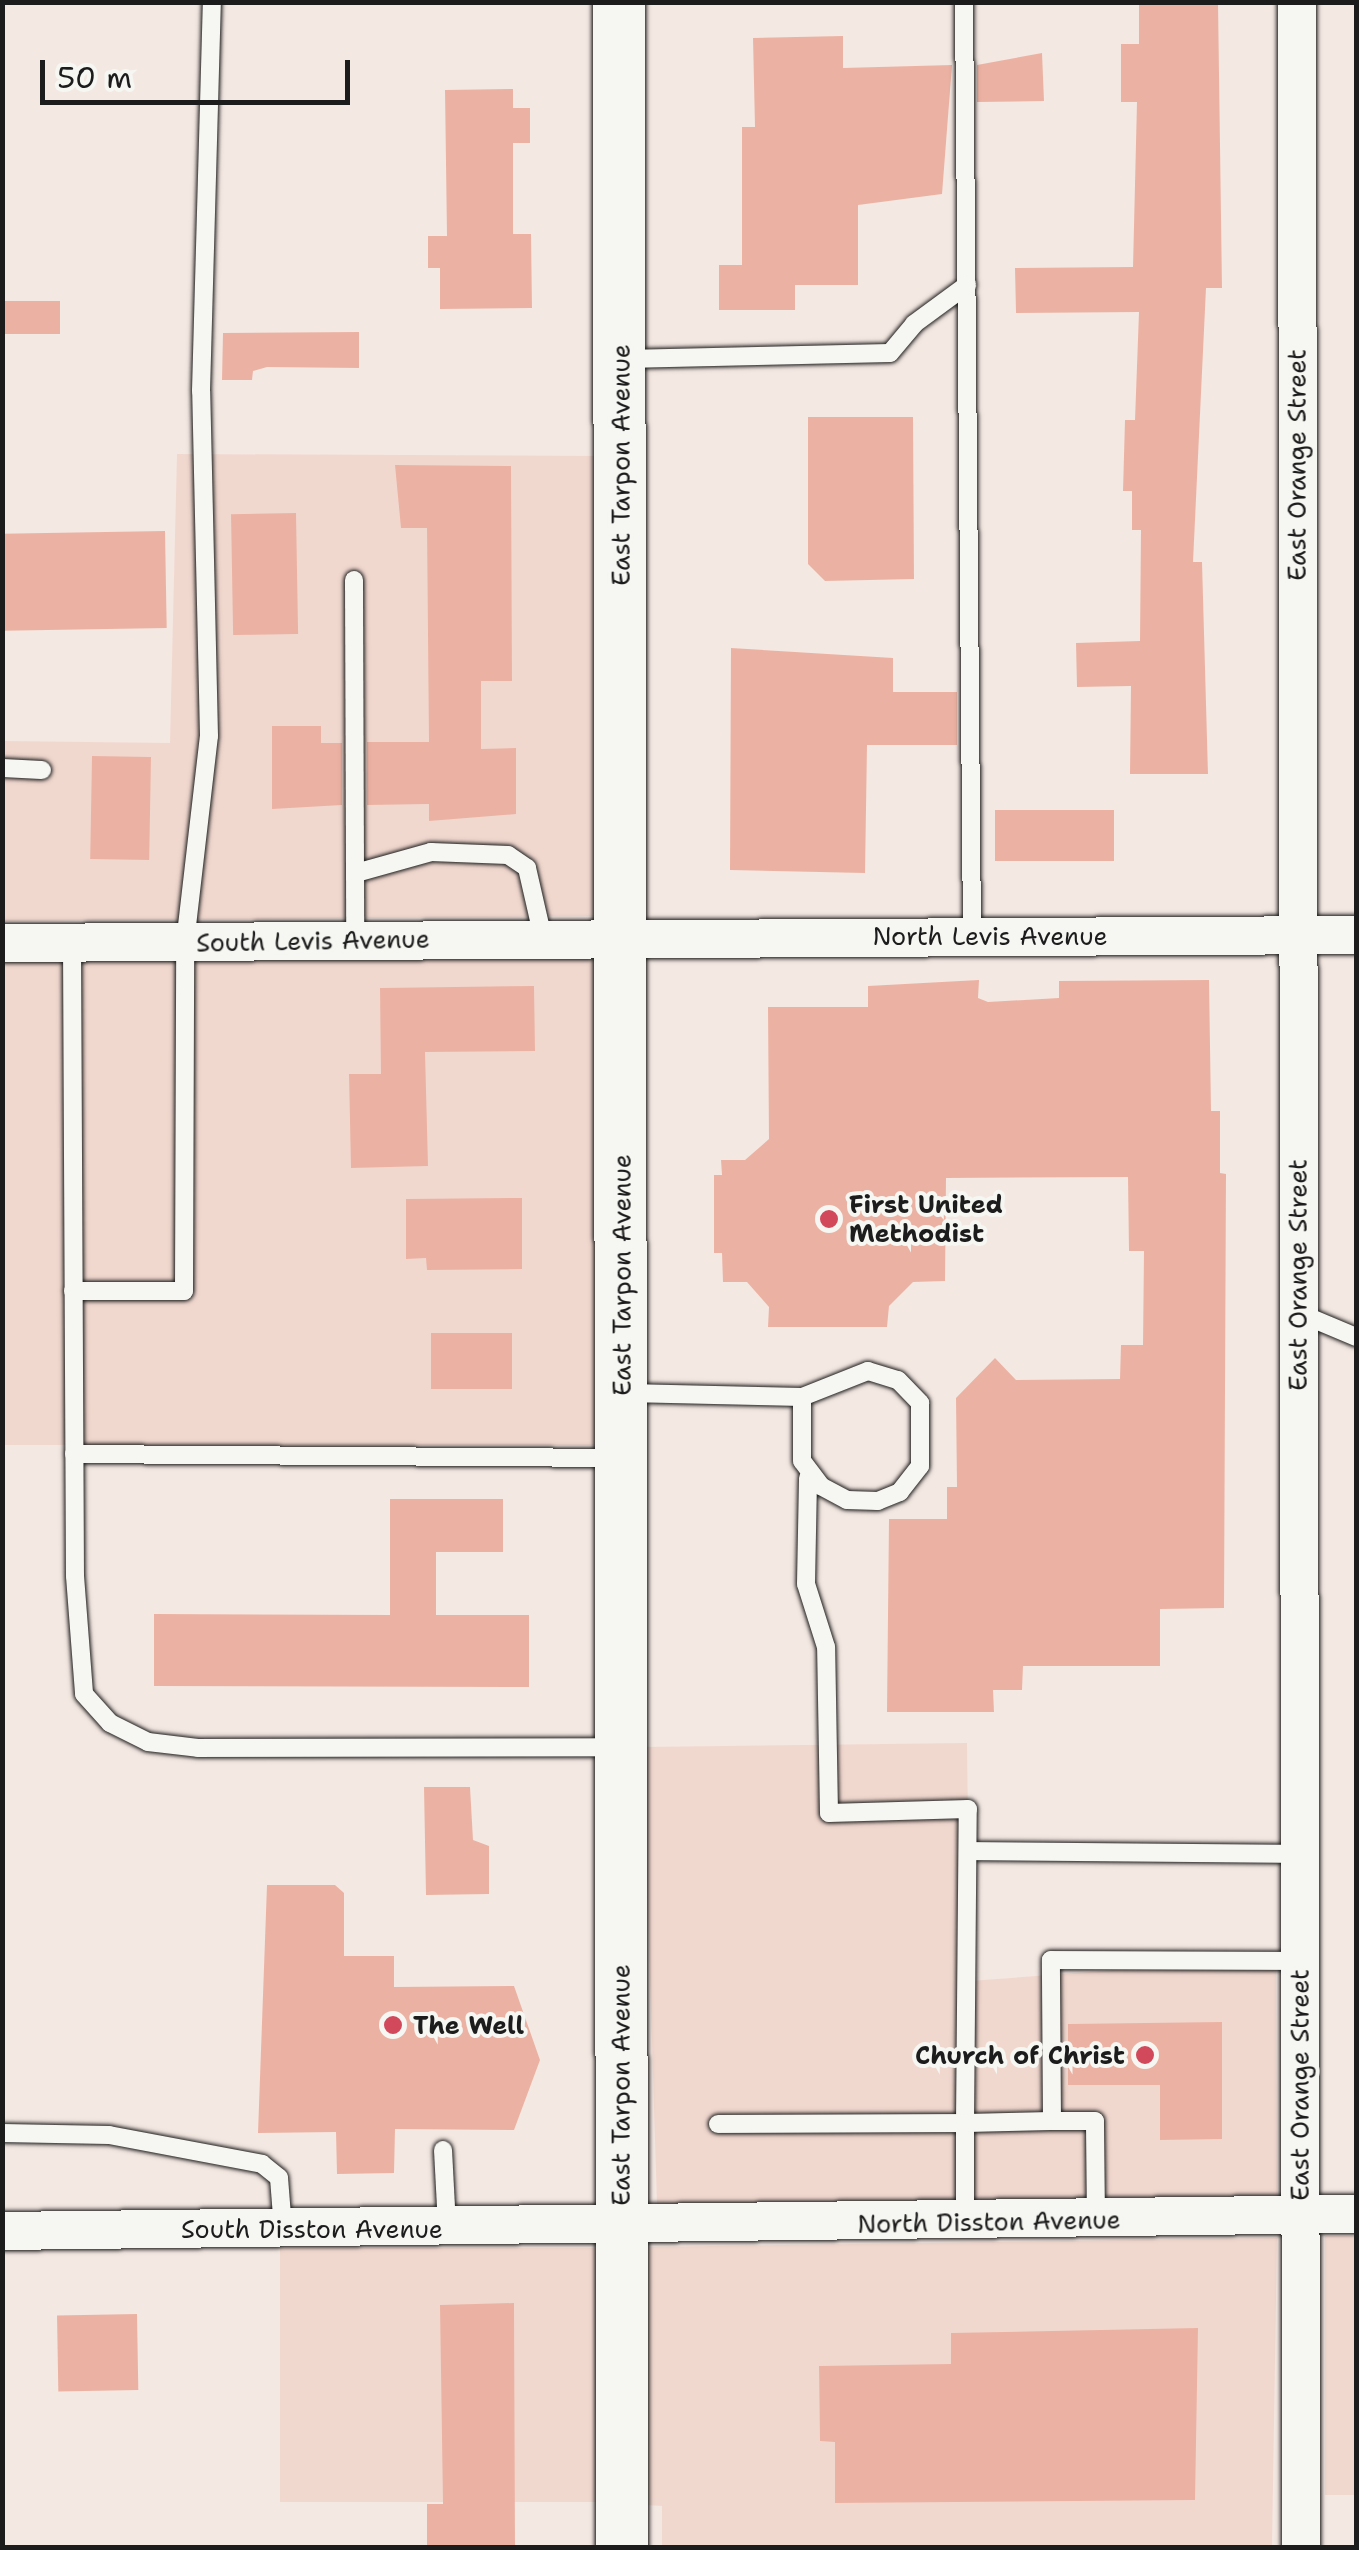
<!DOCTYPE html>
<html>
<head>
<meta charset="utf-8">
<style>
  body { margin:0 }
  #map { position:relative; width:1359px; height:2550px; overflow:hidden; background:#f4e8e2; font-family:"Shantell Sans",sans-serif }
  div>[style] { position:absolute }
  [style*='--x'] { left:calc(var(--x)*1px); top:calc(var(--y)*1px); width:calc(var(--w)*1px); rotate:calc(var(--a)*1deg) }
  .built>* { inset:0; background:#f1d8cf; transform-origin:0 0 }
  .building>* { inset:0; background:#ebb2a3; transform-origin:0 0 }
  .roads { filter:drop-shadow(0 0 2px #1c1c1c) drop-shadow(0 0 2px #1c1c1c) }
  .service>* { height:18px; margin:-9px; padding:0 9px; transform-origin:9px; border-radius:9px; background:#f6f6f2 }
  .minor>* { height:38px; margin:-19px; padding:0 19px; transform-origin:19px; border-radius:19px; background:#f6f6f2 }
  .secondary>* { height:52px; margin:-26px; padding:0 26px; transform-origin:26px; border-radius:26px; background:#f6f6f2 }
  .dots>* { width:28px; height:28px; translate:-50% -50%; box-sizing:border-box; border:5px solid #f6f6f2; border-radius:50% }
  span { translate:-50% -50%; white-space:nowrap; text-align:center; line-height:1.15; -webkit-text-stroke:8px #f6f6f2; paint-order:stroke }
  .street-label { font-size:25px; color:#1c1c1c }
  .poi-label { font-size:25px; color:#1c1c1c; font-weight:700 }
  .left { translate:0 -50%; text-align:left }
  .right { translate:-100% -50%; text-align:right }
  .frame { position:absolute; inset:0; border:5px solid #1c1c1c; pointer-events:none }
  .scale { position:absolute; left:40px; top:60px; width:310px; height:45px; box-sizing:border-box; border:5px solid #1c1c1c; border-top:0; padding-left:12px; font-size:30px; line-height:35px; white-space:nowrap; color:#1c1c1c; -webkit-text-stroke:8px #f6f6f2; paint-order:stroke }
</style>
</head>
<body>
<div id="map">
  <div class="built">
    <i style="clip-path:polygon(177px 454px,597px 456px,600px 916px,3px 921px,3px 741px,170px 743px)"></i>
    <i style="left:600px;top:959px;width:486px;height:598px;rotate:90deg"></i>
    <i style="clip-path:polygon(967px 1743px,970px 1981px,1276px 1958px,1277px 2195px,657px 2205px,643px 1747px)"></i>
    <i style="left:1325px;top:2236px;width:31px;height:259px"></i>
    <i style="clip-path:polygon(1277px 2238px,1272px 2547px,662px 2547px,662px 2506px,646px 2505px,646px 2247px)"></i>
    <i style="left:598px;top:2248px;width:254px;height:318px;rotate:90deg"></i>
  </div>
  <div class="building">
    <i style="clip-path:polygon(1139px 2px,1218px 2px,1222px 288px,1206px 288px,1193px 562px,1202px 562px,1208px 774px,1130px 774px,1131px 686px,1077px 687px,1076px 643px,1140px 641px,1141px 530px,1132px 530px,1132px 491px,1123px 491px,1125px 420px,1135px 420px,1139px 312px,1016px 313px,1015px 268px,1133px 267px,1137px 102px,1121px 102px,1121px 44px,1139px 44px)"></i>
    <i style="clip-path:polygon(843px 36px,843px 68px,952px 65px,942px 194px,858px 205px,858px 285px,795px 285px,795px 310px,719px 310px,719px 265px,742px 265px,742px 127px,755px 127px,753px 38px)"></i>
    <i style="clip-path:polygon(1042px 53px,1044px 101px,977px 102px,977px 65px)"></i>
    <i style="clip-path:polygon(513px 89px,513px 108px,530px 108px,530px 143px,513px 143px,513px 234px,531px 234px,532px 308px,440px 309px,440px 268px,428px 268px,428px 236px,447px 236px,445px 90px)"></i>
    <i style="left:60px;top:301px;width:33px;height:58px;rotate:90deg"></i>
    <i style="clip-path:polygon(359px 332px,359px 368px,267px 367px,253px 371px,252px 380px,222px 380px,223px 333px)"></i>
    <i style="clip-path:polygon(808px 417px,913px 417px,914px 579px,825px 581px,808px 564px)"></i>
    <i style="clip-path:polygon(395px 465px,511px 466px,512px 681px,481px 681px,481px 749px,516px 748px,516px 814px,429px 821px,429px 804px,367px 805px,367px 742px,429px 742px,427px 528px,401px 528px)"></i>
    <i style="left:296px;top:513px;width:121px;height:65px;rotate:89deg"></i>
    <i style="left:165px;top:531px;width:97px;height:163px;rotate:89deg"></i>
    <i style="clip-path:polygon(731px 648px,893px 658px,893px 692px,957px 692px,957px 745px,867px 745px,865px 873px,730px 870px)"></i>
    <i style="clip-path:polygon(272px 726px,321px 726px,321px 743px,342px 743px,342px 805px,272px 809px)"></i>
    <i style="left:92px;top:756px;width:59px;height:103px;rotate:1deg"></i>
    <i style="left:1114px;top:810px;width:51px;height:119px;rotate:90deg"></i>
    <i style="clip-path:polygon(979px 980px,978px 998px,988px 1002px,1059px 998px,1059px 981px,1209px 980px,1211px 1111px,1220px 1111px,1220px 1173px,1226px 1174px,1224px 1608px,1160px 1609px,1160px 1666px,1023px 1666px,1022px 1690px,993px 1690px,994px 1712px,887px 1712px,889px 1519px,947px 1519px,947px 1487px,957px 1487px,956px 1398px,995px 1358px,1016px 1380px,1120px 1379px,1121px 1345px,1143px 1345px,1144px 1251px,1129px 1251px,1128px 1177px,946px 1178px,945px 1281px,913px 1282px,889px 1306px,887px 1327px,768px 1327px,769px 1307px,747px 1282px,723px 1282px,722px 1253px,714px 1253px,714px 1175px,722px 1175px,721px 1160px,745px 1160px,769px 1139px,768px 1007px,868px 1007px,868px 986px)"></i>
    <i style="clip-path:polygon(534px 986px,535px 1051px,425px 1052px,428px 1166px,351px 1168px,349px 1074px,381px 1074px,380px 988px)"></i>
    <i style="clip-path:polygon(522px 1198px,522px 1269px,427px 1270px,426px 1258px,406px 1259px,406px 1199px)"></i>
    <i style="left:431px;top:1333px;width:81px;height:56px"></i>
    <i style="clip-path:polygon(390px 1499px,503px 1499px,503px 1552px,436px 1552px,436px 1615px,529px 1615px,529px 1687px,154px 1686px,154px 1614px,390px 1615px)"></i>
    <i style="clip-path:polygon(424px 1787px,470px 1787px,473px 1840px,489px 1846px,489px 1894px,426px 1895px)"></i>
    <i style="clip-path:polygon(267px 1885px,335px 1885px,344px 1893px,344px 1956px,394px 1956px,394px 1987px,514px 1986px,540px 2060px,514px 2130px,395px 2129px,394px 2173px,337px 2174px,336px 2132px,258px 2133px)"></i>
    <i style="clip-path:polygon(1222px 2022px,1222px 2139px,1160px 2140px,1160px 2085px,1068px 2085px,1068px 2024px)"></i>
    <i style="clip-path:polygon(514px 2303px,515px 2548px,427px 2548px,427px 2504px,443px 2504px,440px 2305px)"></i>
    <i style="left:137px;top:2314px;width:76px;height:80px;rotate:89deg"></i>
    <i style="clip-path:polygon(1198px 2328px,1195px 2500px,835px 2503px,835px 2442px,820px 2441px,819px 2366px,951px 2364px,951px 2333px)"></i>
  </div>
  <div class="roads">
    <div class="service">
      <i style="--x:964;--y:2;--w:934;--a:89.51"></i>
      <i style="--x:625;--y:359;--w:265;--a:-1.3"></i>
      <i style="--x:890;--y:353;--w:38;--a:-50"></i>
      <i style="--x:914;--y:324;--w:66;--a:-36.3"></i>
      <i style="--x:354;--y:580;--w:361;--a:89.8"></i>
      <i style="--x:2;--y:768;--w:40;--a:2.9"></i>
      <i style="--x:356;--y:873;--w:78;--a:-15.6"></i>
      <i style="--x:431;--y:852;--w:77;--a:2.2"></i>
      <i style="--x:508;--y:855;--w:23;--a:34"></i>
      <i style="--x:527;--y:868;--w:72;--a:77.1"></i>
      <i style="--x:72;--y:943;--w:633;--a:89.73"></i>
      <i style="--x:75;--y:1576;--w:118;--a:85.6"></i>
      <i style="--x:84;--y:1694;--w:39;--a:48"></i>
      <i style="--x:110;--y:1723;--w:42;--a:26.6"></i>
      <i style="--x:148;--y:1742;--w:50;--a:6.8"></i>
      <i style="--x:198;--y:1748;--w:421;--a:-0.1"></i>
      <i style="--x:73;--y:1291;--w:111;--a:0"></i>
      <i style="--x:184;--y:1291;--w:348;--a:-89.8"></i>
      <i style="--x:185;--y:943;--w:208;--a:-83.4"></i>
      <i style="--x:209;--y:736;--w:345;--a:-91.3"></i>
      <i style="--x:201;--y:391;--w:389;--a:-88.4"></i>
      <i style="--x:1299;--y:1313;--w:62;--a:22.8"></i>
      <i style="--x:627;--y:1393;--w:175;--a:1.3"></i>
      <i style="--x:802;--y:1397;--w:71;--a:-21.5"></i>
      <i style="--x:868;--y:1371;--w:31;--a:17"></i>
      <i style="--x:898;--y:1380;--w:32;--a:46"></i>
      <i style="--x:920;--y:1403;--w:63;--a:90"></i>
      <i style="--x:920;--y:1466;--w:33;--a:128"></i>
      <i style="--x:900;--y:1492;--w:24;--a:158"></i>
      <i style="--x:878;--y:1501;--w:31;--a:-178"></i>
      <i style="--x:847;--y:1500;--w:30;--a:-152"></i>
      <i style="--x:821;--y:1486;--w:31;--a:-127"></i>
      <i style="--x:802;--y:1461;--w:64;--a:-90"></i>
      <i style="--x:74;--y:1454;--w:541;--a:0.42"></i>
      <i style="--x:970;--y:1851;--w:330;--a:0.5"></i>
      <i style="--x:718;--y:2124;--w:247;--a:-0.2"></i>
      <i style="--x:965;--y:2123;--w:314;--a:-89.5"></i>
      <i style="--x:968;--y:1809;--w:139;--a:178.4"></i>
      <i style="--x:829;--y:1813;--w:166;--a:-91"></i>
      <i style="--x:826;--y:1647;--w:66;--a:-107.6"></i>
      <i style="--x:806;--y:1584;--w:106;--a:-88.9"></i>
      <i style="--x:2;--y:2133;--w:107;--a:1.1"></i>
      <i style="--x:109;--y:2135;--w:156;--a:10.7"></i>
      <i style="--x:262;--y:2164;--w:22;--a:39"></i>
      <i style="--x:279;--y:2178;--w:51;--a:85.5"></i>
      <i style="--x:443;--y:2150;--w:77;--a:87"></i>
      <i style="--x:965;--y:2221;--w:98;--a:-90"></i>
      <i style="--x:965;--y:2123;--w:87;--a:-1.3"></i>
      <i style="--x:1096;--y:2221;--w:100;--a:-90.6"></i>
      <i style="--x:1095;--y:2121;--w:43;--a:180"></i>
      <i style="--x:1052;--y:2121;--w:161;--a:-90.4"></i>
      <i style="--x:1051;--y:1960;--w:249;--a:0.2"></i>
    </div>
    <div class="minor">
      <i style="--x:1297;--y:2;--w:2546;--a:89.91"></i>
      <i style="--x:2;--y:943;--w:1354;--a:-0.34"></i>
      <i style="--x:2;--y:2231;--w:1354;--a:-0.72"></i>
    </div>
    <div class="secondary">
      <i style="--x:619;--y:2;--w:2546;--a:89.93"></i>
    </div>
  </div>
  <div class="dots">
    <i style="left:829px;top:1219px;background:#d1495b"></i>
    <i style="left:393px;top:2025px;background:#d1495b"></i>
    <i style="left:1145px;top:2055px;background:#d1495b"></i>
  </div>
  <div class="street-label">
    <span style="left:621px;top:465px;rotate:-90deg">East Tarpon Avenue</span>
    <span style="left:1297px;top:465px;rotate:-90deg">East Orange Street</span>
    <span style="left:990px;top:936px">North Levis Avenue</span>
    <span style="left:313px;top:941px;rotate:-1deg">South Levis Avenue</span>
    <span style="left:622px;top:1275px;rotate:-90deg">East Tarpon Avenue</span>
    <span style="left:1298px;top:1275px;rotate:-90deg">East Orange Street</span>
    <span style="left:621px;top:2085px;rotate:-90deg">East Tarpon Avenue</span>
    <span style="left:1300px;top:2085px;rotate:-90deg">East Orange Street</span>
    <span style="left:989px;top:2222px;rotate:-1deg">North Disston Avenue</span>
    <span style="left:312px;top:2229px">South Disston Avenue</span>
  </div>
  <div class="poi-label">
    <span class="left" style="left:849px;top:1219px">First United<br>Methodist</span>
    <span class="left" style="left:413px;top:2025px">The Well</span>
    <span class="right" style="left:1125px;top:2055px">Church of Christ</span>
  </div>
  <div class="frame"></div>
  <div class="scale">50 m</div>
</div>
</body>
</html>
